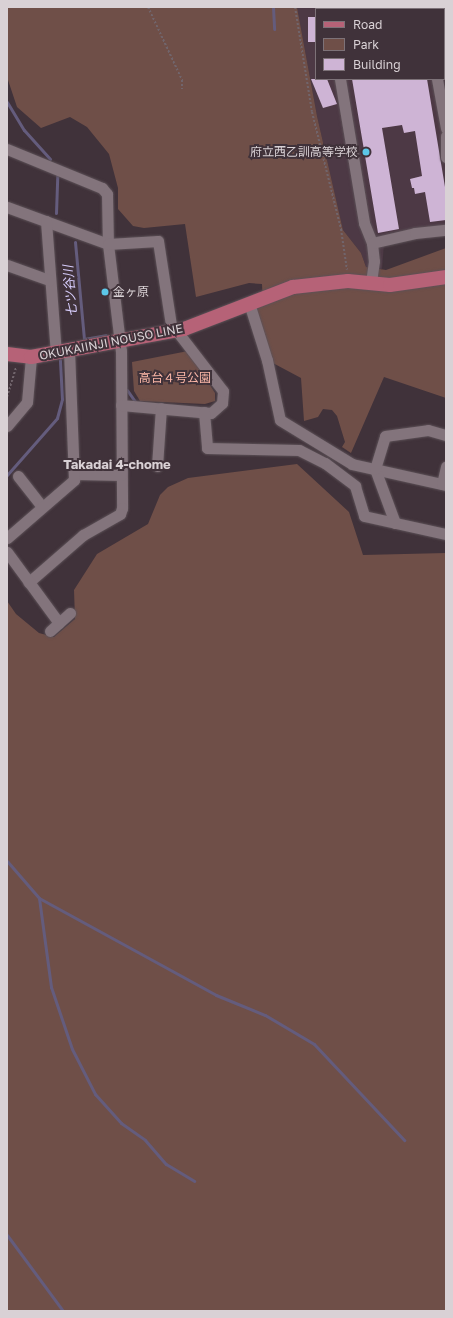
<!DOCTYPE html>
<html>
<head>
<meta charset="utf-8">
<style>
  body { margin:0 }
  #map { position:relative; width:453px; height:1318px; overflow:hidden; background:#40323a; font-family:"Golos Text","Noto Sans JP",sans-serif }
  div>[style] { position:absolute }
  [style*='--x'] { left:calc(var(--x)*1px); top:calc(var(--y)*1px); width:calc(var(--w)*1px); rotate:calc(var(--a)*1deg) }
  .built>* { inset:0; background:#4d3945 }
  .green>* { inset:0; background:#6f4f48 }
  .stream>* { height:3px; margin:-1.5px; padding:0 1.5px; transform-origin:1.5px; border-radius:1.5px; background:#645c7d }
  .building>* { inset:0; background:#ceb4d5; transform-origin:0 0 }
  .path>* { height:2px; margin-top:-1px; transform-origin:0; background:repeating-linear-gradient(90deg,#71656c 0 2px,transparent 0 4px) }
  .roads { filter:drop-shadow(0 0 1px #5c5157) drop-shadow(0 0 1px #5c5157) }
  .minor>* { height:11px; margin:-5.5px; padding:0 5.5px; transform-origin:5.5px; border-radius:5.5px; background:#83747c }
  .major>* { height:14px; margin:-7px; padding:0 7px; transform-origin:7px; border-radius:7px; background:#b66277 }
  .dots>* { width:11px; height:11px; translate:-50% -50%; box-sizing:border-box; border:2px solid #40323a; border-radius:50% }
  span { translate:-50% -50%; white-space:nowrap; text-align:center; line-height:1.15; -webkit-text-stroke:4px #40323a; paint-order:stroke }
  .poi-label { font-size:12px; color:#d9d1d5 }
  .right { translate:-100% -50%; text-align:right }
  .left { translate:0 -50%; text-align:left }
  .street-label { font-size:12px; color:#d9d1d5 }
  .park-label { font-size:12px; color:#fbb7a7 }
  .water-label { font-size:13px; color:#d7cdfc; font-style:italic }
  .neighbourhood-label { font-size:13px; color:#d9d1d5; font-weight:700 }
  .frame { position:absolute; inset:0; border:8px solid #d9d1d5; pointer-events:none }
  .legend { position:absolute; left:315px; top:8px; width:130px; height:72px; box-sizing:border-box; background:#40323a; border:1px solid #7d7278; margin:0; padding:5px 7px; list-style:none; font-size:12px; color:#d9d1d5 }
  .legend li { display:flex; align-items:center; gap:8px; height:20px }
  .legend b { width:20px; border:1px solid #7d7278 }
</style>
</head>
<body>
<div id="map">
  <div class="built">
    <i style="clip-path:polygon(evenodd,297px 7px,446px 7px,446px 236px,384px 243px,382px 269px,366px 267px,361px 253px,343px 230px,317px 116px,297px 7px,316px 9px,444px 9px,444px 79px,316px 79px,316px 9px)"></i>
  </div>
  <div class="green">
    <i style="clip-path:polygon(7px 7px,297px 7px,317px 116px,343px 230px,361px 253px,366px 267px,386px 270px,446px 248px,446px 398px,384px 377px,351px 453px,342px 447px,345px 442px,337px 416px,332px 410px,323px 409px,318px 417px,304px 421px,301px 378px,271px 362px,256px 313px,258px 307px,263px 305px,262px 284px,249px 283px,196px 297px,185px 224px,144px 228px,133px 226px,118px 209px,118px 188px,109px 154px,87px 127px,70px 117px,41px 128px,17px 107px,7px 77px)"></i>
    <i style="clip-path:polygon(188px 351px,215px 393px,215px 401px,205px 404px,140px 401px,134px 391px,132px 362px)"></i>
    <i style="clip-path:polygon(297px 464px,349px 512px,363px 555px,446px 553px,446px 1311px,7px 1311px,7px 601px,16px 614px,39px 633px,54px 637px,75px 619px,74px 590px,97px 554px,148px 524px,160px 495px,168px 487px,188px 478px)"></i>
  </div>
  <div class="stream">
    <i style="--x:273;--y:7;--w:22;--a:87"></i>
    <i style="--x:7;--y:102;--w:33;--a:59"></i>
    <i style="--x:24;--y:130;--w:39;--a:48"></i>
    <i style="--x:56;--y:213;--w:38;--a:-88"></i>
    <i style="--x:75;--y:242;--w:97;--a:84.7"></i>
    <i style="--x:84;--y:339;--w:22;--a:-10"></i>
    <i style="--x:127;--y:390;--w:16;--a:55"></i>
    <i style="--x:7;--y:475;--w:76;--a:-48.7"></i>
    <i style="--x:57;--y:418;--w:20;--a:-75"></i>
    <i style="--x:62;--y:399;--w:39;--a:-93"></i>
    <i style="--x:7;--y:861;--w:49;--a:49.1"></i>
    <i style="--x:39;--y:898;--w:202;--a:28.7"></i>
    <i style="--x:216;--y:995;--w:53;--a:22.2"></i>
    <i style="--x:265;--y:1015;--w:57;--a:30.6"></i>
    <i style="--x:314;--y:1044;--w:132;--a:46.8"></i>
    <i style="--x:39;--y:898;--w:90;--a:82.3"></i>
    <i style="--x:51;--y:987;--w:65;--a:71.3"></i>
    <i style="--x:72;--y:1049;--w:51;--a:62.9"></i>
    <i style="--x:95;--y:1094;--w:39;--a:48"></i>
    <i style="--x:121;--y:1123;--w:29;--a:35"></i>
    <i style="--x:145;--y:1140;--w:32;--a:49"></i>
    <i style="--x:166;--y:1164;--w:33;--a:31"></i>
    <i style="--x:7;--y:1235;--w:94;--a:53.6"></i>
  </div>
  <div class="building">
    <i style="left:308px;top:17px;width:8px;height:25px"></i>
    <i style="clip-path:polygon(311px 79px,327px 79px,337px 104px,323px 108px)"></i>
    <i style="clip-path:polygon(352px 79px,427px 79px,446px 193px,446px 220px,430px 222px,425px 192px,415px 194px,414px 188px,412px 188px,410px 179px,422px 176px,415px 131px,404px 133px,402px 125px,382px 128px,399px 229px,378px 233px)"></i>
  </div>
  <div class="path">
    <i style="--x:148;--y:7;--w:81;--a:65"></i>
    <i style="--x:182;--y:80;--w:9;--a:90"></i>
    <i style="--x:295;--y:7;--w:106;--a:80.8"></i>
    <i style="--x:312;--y:112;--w:121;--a:76.1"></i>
    <i style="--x:341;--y:229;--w:41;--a:81.7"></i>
    <i style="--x:7;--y:397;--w:31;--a:-73"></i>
  </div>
  <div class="roads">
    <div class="minor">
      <i style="--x:340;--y:79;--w:146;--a:80.5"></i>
      <i style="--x:364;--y:223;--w:22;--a:68"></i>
      <i style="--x:372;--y:243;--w:18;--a:84"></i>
      <i style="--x:374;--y:261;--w:22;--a:98"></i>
      <i style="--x:437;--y:79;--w:50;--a:79.6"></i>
      <i style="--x:446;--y:136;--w:21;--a:90"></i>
      <i style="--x:7;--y:149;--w:103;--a:22.3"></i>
      <i style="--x:102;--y:188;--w:8;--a:50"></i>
      <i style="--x:107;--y:194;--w:50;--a:88.9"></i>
      <i style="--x:108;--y:244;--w:108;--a:83.1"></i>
      <i style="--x:121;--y:351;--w:157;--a:89.6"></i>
      <i style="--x:122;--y:508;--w:6;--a:108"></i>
      <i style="--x:120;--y:514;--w:43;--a:150.4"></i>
      <i style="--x:83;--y:535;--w:72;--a:139"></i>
      <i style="--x:7;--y:207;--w:108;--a:20.1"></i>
      <i style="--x:108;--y:244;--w:50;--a:-3.4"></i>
      <i style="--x:158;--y:241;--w:91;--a:81.2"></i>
      <i style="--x:46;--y:221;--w:132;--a:85.7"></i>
      <i style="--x:372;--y:243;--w:44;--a:-13.1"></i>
      <i style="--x:415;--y:233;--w:31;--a:-6"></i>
      <i style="--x:7;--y:265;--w:45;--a:19.7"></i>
      <i style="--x:249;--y:303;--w:60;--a:72.5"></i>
      <i style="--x:267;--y:360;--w:61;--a:77.8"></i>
      <i style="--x:280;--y:420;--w:84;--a:31.4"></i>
      <i style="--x:352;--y:464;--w:96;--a:12.6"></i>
      <i style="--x:121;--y:405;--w:90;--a:5.1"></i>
      <i style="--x:211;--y:413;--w:15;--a:-42"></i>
      <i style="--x:222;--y:403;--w:12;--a:-85"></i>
      <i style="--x:223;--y:391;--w:77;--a:-127.6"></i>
      <i style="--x:204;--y:412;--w:36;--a:85"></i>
      <i style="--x:207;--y:448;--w:92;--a:1.2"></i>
      <i style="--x:299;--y:450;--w:29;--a:27"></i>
      <i style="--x:325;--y:463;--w:38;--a:37"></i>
      <i style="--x:355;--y:486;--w:31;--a:73"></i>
      <i style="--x:364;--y:516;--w:84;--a:12.4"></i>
      <i style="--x:7;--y:426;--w:31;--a:-50"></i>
      <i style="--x:27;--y:402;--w:45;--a:-84.9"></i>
      <i style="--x:157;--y:466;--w:58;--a:-86.1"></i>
      <i style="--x:75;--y:474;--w:46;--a:1.2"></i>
      <i style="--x:18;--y:476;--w:39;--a:52"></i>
      <i style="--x:442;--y:484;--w:18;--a:-77"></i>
      <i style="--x:395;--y:523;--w:58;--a:-110.3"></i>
      <i style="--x:375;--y:469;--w:34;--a:-73"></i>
      <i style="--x:385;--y:436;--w:43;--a:-7.9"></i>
      <i style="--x:428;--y:430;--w:19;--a:16"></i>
      <i style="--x:7;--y:538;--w:89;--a:-40.9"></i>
      <i style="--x:74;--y:480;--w:130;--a:-92.2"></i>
      <i style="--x:7;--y:552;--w:88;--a:53.8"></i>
      <i style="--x:50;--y:631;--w:27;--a:-42"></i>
    </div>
    <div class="major">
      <i style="--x:7;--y:354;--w:24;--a:7"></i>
      <i style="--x:31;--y:357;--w:156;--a:-10.4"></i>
      <i style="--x:184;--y:329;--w:117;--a:-21.1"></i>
      <i style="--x:293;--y:287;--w:55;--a:-6.2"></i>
      <i style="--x:348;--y:281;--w:42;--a:5.4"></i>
      <i style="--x:390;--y:285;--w:57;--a:-8.1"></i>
    </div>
  </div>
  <div class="dots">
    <i style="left:366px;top:152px;background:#5cc7e8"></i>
    <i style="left:105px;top:292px;background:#5cc7e8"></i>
  </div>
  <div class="poi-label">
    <span class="right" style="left:358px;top:152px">府立西乙訓高等学校</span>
    <span class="left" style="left:113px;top:292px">金ヶ原</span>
  </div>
  <div class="street-label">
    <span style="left:111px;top:342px;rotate:-11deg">OKUKAIINJI NOUSO LINE</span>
  </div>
  <div class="park-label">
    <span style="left:175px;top:378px">高台４号公園</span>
  </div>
  <div class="water-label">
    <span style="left:70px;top:291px;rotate:-95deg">七ツ谷川</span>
  </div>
  <div class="neighbourhood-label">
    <span style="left:117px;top:464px">Takadai 4-chome</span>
  </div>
  <div class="frame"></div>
  <ul class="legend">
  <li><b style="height:5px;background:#b66277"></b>Road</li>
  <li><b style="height:11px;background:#6f4f48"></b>Park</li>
  <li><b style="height:11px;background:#ceb4d5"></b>Building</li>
  </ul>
</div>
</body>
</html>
